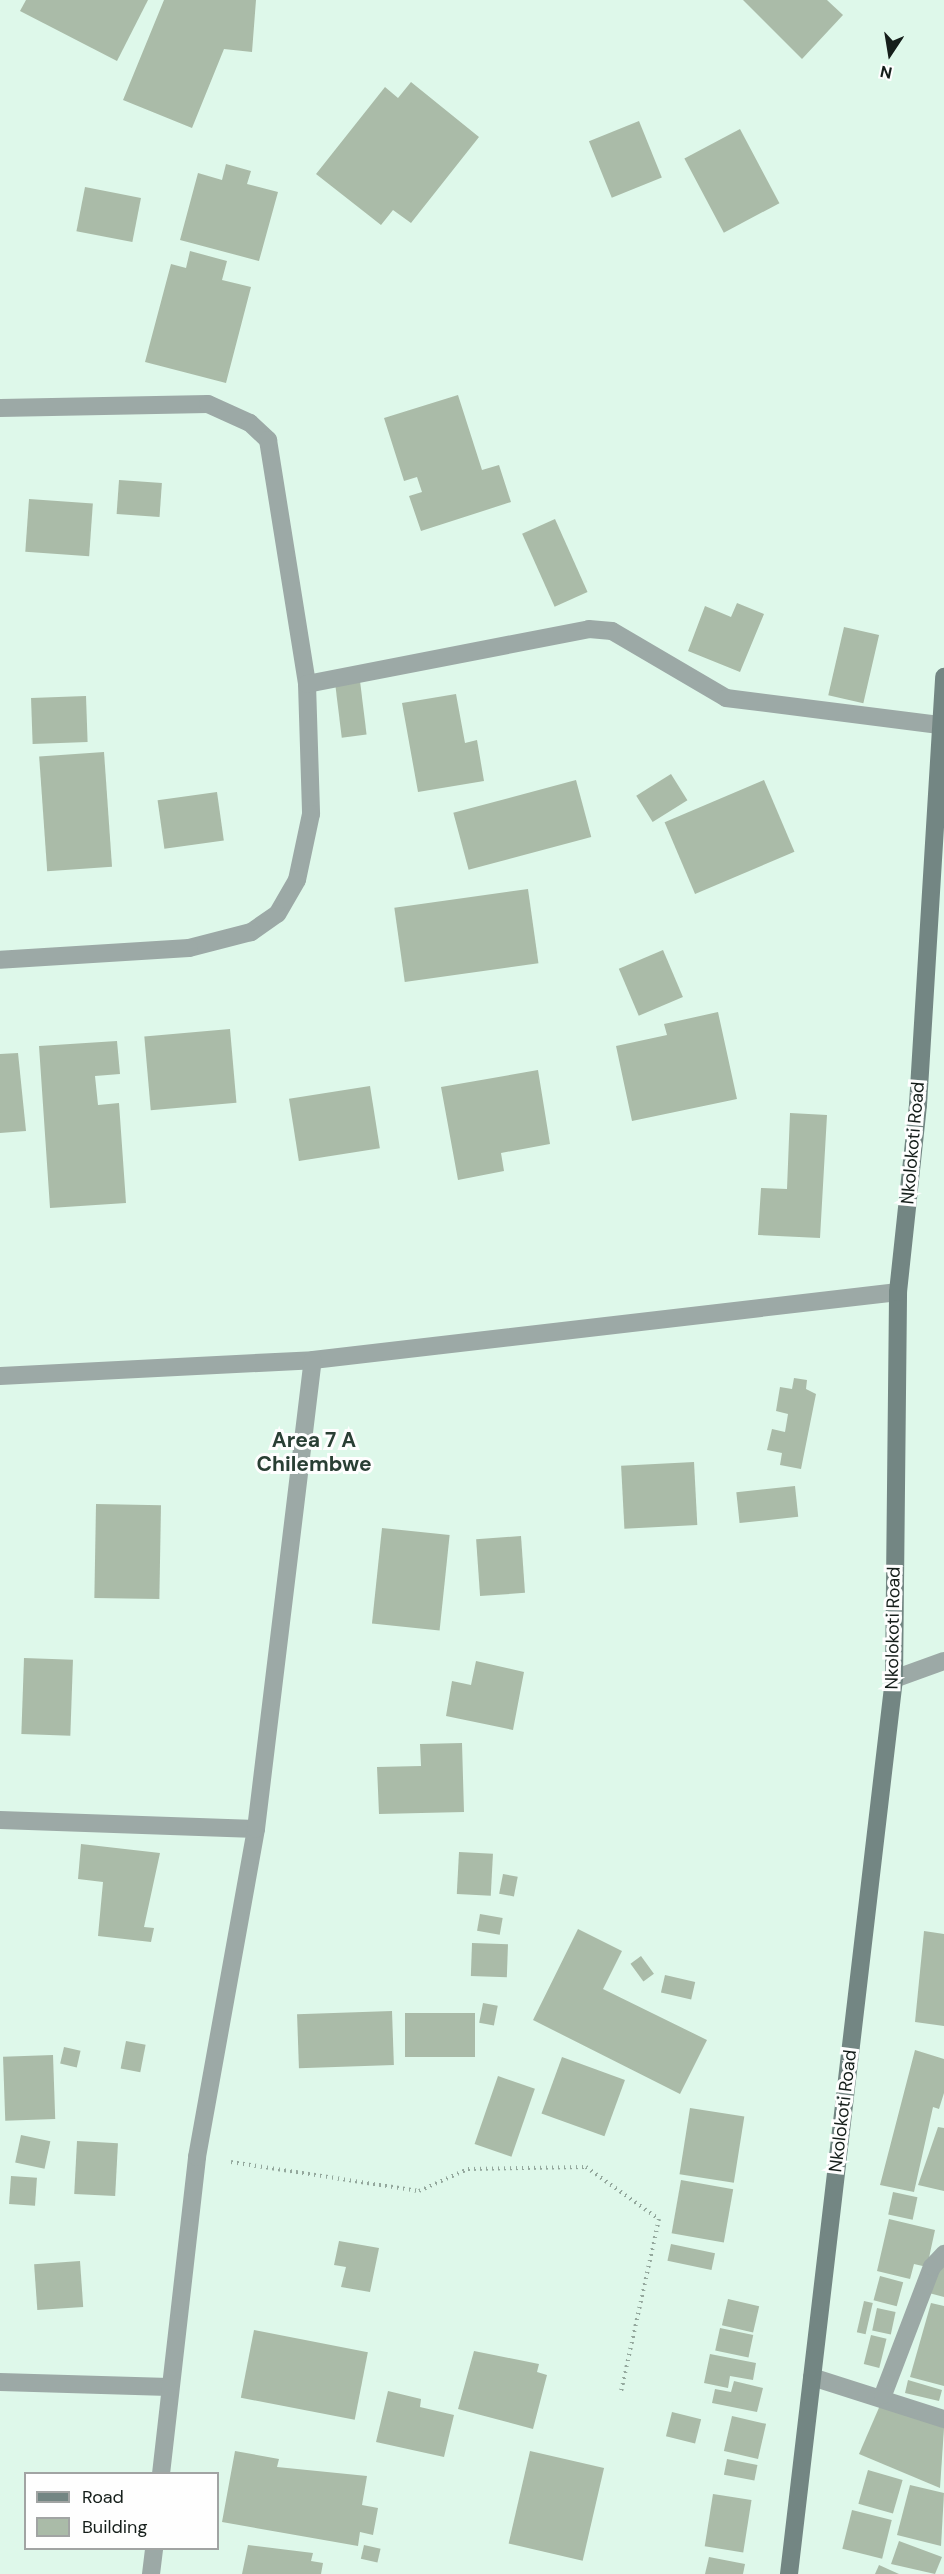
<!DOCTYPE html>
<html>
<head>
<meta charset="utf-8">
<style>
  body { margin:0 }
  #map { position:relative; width:944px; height:2574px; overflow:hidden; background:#def8ea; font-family:"DM Sans",sans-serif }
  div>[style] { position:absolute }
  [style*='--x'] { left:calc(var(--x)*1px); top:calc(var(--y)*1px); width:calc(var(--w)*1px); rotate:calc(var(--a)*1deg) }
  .building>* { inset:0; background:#aabba8; transform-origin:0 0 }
  .path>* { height:4px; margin-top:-2px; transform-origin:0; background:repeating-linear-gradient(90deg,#94a89d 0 1.5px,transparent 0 6px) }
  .street>* { height:18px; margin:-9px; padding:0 9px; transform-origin:9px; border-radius:9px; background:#9ca9a6 }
  .secondary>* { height:18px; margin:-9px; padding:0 9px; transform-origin:9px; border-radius:9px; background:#738683 }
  span { translate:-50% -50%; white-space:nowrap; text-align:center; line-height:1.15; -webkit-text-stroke:6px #fefefe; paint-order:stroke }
  .street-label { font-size:18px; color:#151e1a }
  .quarter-label { font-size:21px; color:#293f34; font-weight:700 }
  .legend { position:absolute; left:24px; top:2472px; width:195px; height:78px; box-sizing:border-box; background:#fefefe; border:2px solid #a1a4a3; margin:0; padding:8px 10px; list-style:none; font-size:18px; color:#151e1a }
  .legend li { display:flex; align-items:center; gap:12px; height:30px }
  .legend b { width:30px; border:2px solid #a1a4a3 }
  .north { position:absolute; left:860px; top:24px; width:60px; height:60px; -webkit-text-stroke:4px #fefefe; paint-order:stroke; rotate:192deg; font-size:16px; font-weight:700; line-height:24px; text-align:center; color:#151e1a }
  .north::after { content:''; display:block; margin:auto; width:21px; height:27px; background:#151e1a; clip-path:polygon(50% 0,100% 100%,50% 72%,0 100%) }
</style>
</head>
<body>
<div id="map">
  <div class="building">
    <i style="clip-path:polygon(26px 0,148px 0,117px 61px,20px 11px)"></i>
    <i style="clip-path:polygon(164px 0,256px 0,252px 52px,224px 49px,192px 128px,123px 100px)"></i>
    <i style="clip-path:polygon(743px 0,827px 0,843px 15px,802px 59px)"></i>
    <i style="clip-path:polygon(411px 82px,479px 137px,411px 223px,393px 210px,381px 225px,316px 174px,385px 87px,398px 98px)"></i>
    <i style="left:639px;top:121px;width:61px;height:54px;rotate:68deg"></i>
    <i style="left:740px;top:129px;width:84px;height:63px;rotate:62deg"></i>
    <i style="clip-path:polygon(226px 164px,251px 171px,247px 184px,278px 192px,259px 261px,180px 240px,198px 173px,222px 180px)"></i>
    <i style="left:85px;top:187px;width:57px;height:45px;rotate:11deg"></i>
    <i style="clip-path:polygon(190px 251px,227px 261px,222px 280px,251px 287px,226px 383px,145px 362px,171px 264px,186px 268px)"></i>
    <i style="clip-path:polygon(458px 395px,482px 470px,499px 465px,511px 502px,421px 531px,409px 496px,422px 492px,417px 477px,404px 481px,384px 418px)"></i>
    <i style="left:119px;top:480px;width:43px;height:34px;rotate:4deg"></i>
    <i style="left:29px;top:499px;width:64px;height:53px;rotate:4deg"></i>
    <i style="left:555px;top:519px;width:80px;height:36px;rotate:66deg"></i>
    <i style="clip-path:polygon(737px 603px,764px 614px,740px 672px,688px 651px,705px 606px,731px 617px)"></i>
    <i style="left:844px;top:627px;width:36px;height:70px;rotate:13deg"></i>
    <i style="left:360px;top:681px;width:54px;height:25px;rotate:83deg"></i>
    <i style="clip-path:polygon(456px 694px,465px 743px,477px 740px,484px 781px,418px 792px,402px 703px)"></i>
    <i style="left:86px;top:696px;width:46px;height:55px;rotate:88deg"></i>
    <i style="left:104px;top:752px;width:115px;height:65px;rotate:86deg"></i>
    <i style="left:671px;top:774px;width:31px;height:41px;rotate:58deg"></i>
    <i style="left:576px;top:780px;width:59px;height:127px;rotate:75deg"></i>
    <i style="left:764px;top:780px;width:78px;height:108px;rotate:67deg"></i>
    <i style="left:217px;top:792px;width:49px;height:60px;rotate:82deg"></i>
    <i style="left:528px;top:889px;width:75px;height:135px;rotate:82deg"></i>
    <i style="left:663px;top:950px;width:51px;height:48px;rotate:67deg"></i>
    <i style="clip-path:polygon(718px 1012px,737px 1099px,632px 1121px,616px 1046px,667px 1035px,664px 1024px)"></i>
    <i style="left:230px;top:1029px;width:74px;height:86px;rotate:85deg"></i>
    <i style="clip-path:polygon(117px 1041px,120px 1074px,95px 1076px,98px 1105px,119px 1103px,126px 1203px,50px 1208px,39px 1046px)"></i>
    <i style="clip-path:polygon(18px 1053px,26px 1131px,0 1133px,0 1054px)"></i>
    <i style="clip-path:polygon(538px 1070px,550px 1144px,501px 1153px,504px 1171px,458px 1180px,441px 1087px)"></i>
    <i style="left:370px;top:1086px;width:63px;height:82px;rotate:81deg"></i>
    <i style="clip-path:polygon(790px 1113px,827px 1115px,820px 1238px,758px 1235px,761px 1188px,787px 1189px)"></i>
    <i style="clip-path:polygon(794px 1378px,807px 1380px,806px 1389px,816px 1394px,801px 1469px,780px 1465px,782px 1453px,767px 1450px,772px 1429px,785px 1432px,788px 1414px,776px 1411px,780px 1387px,792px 1389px)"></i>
    <i style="left:694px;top:1462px;width:63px;height:73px;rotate:87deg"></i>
    <i style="left:795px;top:1486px;width:31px;height:59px;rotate:84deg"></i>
    <i style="left:96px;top:1504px;width:65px;height:94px;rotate:1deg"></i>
    <i style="left:382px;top:1528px;width:68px;height:96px;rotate:6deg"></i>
    <i style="left:521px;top:1536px;width:57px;height:45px;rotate:86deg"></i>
    <i style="left:24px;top:1658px;width:49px;height:76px;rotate:2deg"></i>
    <i style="clip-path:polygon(476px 1661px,524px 1672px,513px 1730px,446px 1716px,452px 1681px,471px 1685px)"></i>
    <i style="clip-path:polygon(462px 1743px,464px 1812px,379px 1814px,377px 1767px,421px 1766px,420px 1744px)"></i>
    <i style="clip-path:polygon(81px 1844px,160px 1853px,144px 1927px,154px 1928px,151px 1942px,98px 1936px,103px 1882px,78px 1879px)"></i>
    <i style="left:459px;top:1852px;width:34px;height:42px;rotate:3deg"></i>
    <i style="left:503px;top:1874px;width:15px;height:20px;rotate:11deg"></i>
    <i style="left:480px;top:1914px;width:23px;height:17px;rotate:10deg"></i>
    <i style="clip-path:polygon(578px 1929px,622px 1951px,603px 1989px,707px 2040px,680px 2094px,533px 2020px)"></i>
    <i style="clip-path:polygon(924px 1931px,944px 1934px,944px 2026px,915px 2022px)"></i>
    <i style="left:472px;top:1943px;width:36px;height:33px;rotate:2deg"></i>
    <i style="left:641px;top:1956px;width:22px;height:13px;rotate:54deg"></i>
    <i style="left:665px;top:1975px;width:31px;height:18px;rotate:13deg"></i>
    <i style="left:483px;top:2003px;width:15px;height:20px;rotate:11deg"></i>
    <i style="left:392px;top:2011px;width:54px;height:95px;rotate:88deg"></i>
    <i style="left:405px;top:2013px;width:70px;height:44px"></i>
    <i style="left:126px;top:2041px;width:20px;height:28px;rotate:11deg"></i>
    <i style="left:64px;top:2047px;width:17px;height:17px;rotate:13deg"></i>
    <i style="clip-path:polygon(915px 2050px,944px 2059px,944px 2093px,939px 2109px,933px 2107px,914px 2192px,880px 2185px)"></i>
    <i style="left:53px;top:2055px;width:64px;height:50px;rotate:88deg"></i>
    <i style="left:562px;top:2057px;width:67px;height:60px;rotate:20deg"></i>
    <i style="left:498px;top:2076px;width:39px;height:72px;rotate:19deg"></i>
    <i style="left:690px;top:2108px;width:55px;height:67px;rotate:9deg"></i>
    <i style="clip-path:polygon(938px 2127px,944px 2128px,944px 2191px,918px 2185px)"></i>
    <i style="left:21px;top:2135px;width:30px;height:28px;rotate:12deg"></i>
    <i style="left:77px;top:2141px;width:41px;height:53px;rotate:3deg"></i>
    <i style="left:11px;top:2176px;width:26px;height:28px;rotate:4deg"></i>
    <i style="left:681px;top:2180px;width:53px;height:54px;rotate:10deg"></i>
    <i style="left:893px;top:2192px;width:25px;height:23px;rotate:12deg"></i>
    <i style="clip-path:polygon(889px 2219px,935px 2230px,927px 2267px,914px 2264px,910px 2279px,877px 2271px)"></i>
    <i style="clip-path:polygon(339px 2241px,379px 2248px,370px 2292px,341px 2287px,346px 2267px,334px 2265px)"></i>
    <i style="left:671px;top:2244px;width:45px;height:17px;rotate:12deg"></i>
    <i style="left:80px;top:2261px;width:46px;height:46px;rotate:86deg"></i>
    <i style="clip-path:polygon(938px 2264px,944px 2266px,944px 2297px,929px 2293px)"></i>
    <i style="left:880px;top:2276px;width:24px;height:25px;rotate:15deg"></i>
    <i style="left:728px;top:2299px;width:32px;height:27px;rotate:13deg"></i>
    <i style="left:864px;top:2301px;width:9px;height:32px;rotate:13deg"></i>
    <i style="clip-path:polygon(931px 2303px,944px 2306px,944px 2386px,910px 2377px)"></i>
    <i style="left:877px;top:2308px;width:19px;height:23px;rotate:12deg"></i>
    <i style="left:720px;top:2328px;width:34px;height:23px;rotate:12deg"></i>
    <i style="left:254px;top:2330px;width:116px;height:69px;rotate:11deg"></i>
    <i style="left:871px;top:2335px;width:16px;height:30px;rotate:14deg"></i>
    <i style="clip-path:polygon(474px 2351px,539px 2364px,537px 2372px,547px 2375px,533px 2429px,458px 2409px)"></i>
    <i style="clip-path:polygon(710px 2354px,756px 2363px,753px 2380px,730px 2376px,728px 2388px,704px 2383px)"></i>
    <i style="clip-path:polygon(908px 2380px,942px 2390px,939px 2401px,905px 2393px)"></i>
    <i style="clip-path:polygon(734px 2381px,763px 2388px,757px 2412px,712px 2403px,715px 2389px,731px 2392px)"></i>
    <i style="clip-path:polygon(388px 2391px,421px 2399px,420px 2407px,454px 2415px,444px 2457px,376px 2442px)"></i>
    <i style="clip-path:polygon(881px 2403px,944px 2428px,940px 2488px,859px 2454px)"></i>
    <i style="left:672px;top:2412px;width:30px;height:25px;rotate:14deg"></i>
    <i style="left:732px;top:2416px;width:35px;height:36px;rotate:13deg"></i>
    <i style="clip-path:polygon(235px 2451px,279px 2459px,277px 2467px,367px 2476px,362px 2505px,378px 2508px,373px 2535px,360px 2532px,358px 2546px,222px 2522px)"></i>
    <i style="left:530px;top:2451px;width:76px;height:95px;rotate:13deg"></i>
    <i style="left:727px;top:2459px;width:31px;height:16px;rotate:11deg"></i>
    <i style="left:868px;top:2470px;width:36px;height:35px;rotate:16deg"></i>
    <i style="clip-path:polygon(910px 2485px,944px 2493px,941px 2546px,897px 2535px)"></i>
    <i style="left:713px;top:2494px;width:39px;height:53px;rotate:9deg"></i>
    <i style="left:852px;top:2510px;width:41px;height:40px;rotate:14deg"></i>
    <i style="clip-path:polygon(899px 2541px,942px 2557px,935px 2574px,891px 2564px)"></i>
    <i style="clip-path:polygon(248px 2545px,313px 2553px,311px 2561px,323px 2563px,321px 2574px,242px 2574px)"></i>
    <i style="left:364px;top:2545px;width:17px;height:14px;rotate:13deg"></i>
    <i style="clip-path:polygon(709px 2557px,745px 2564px,743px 2574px,705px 2574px)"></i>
    <i style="clip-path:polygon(879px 2565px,899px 2574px,875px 2574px)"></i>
  </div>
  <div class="path">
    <i style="--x:231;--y:2162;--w:190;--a:8.8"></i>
    <i style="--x:419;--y:2191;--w:54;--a:-24.2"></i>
    <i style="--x:468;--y:2169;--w:118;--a:-1"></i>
    <i style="--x:586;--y:2167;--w:90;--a:35.5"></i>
    <i style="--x:659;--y:2219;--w:177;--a:102.4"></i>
  </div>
  <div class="street">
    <i style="--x:0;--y:408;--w:208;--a:-1.1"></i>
    <i style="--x:208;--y:404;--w:46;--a:24.3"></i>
    <i style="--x:250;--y:423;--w:25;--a:43"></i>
    <i style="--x:268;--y:440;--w:247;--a:80.9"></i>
    <i style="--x:307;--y:684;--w:130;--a:88.2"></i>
    <i style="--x:311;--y:814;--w:67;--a:102"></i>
    <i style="--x:297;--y:880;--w:39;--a:120"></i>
    <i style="--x:277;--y:914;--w:32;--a:145"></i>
    <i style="--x:251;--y:932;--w:64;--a:165.5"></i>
    <i style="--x:189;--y:948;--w:189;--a:176.4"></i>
    <i style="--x:307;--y:684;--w:287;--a:-11"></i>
    <i style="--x:589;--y:629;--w:23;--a:5"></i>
    <i style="--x:612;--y:631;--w:132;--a:30.4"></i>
    <i style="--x:726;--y:698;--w:215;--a:7.2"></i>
    <i style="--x:0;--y:1376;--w:313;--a:-2.9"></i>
    <i style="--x:313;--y:1360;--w:589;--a:-6.63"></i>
    <i style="--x:894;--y:1679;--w:53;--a:-19.8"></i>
    <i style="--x:0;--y:1820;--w:256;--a:2"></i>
    <i style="--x:812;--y:2377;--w:139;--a:17.7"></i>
    <i style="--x:0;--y:2382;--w:169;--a:1.7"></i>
    <i style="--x:883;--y:2395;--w:137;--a:-69.1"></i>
    <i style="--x:932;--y:2267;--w:18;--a:-47"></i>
    <i style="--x:161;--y:2474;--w:319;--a:-83.5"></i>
    <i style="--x:197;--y:2157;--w:333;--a:-79.8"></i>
    <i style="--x:256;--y:1829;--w:472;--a:-83.1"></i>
    <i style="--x:151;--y:2574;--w:26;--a:-83"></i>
  </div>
  <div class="secondary">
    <i style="--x:789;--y:2574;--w:901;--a:-83.31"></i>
    <i style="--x:894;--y:1679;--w:387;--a:-89.4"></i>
    <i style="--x:898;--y:1292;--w:188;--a:-83.9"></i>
    <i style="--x:918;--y:1105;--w:429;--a:-86.5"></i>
  </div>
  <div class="street-label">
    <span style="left:913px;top:1143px;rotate:-85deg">Nkolokoti Road</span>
    <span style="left:893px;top:1628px;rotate:-89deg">Nkolokoti Road</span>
    <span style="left:843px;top:2111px;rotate:-83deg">Nkolokoti Road</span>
  </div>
  <div class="quarter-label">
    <span style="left:314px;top:1452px">Area 7 A<br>Chilembwe</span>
  </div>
  <ul class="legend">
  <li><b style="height:8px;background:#738683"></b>Road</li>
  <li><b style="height:16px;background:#aabba8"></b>Building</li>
  </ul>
  <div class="north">N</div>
</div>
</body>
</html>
